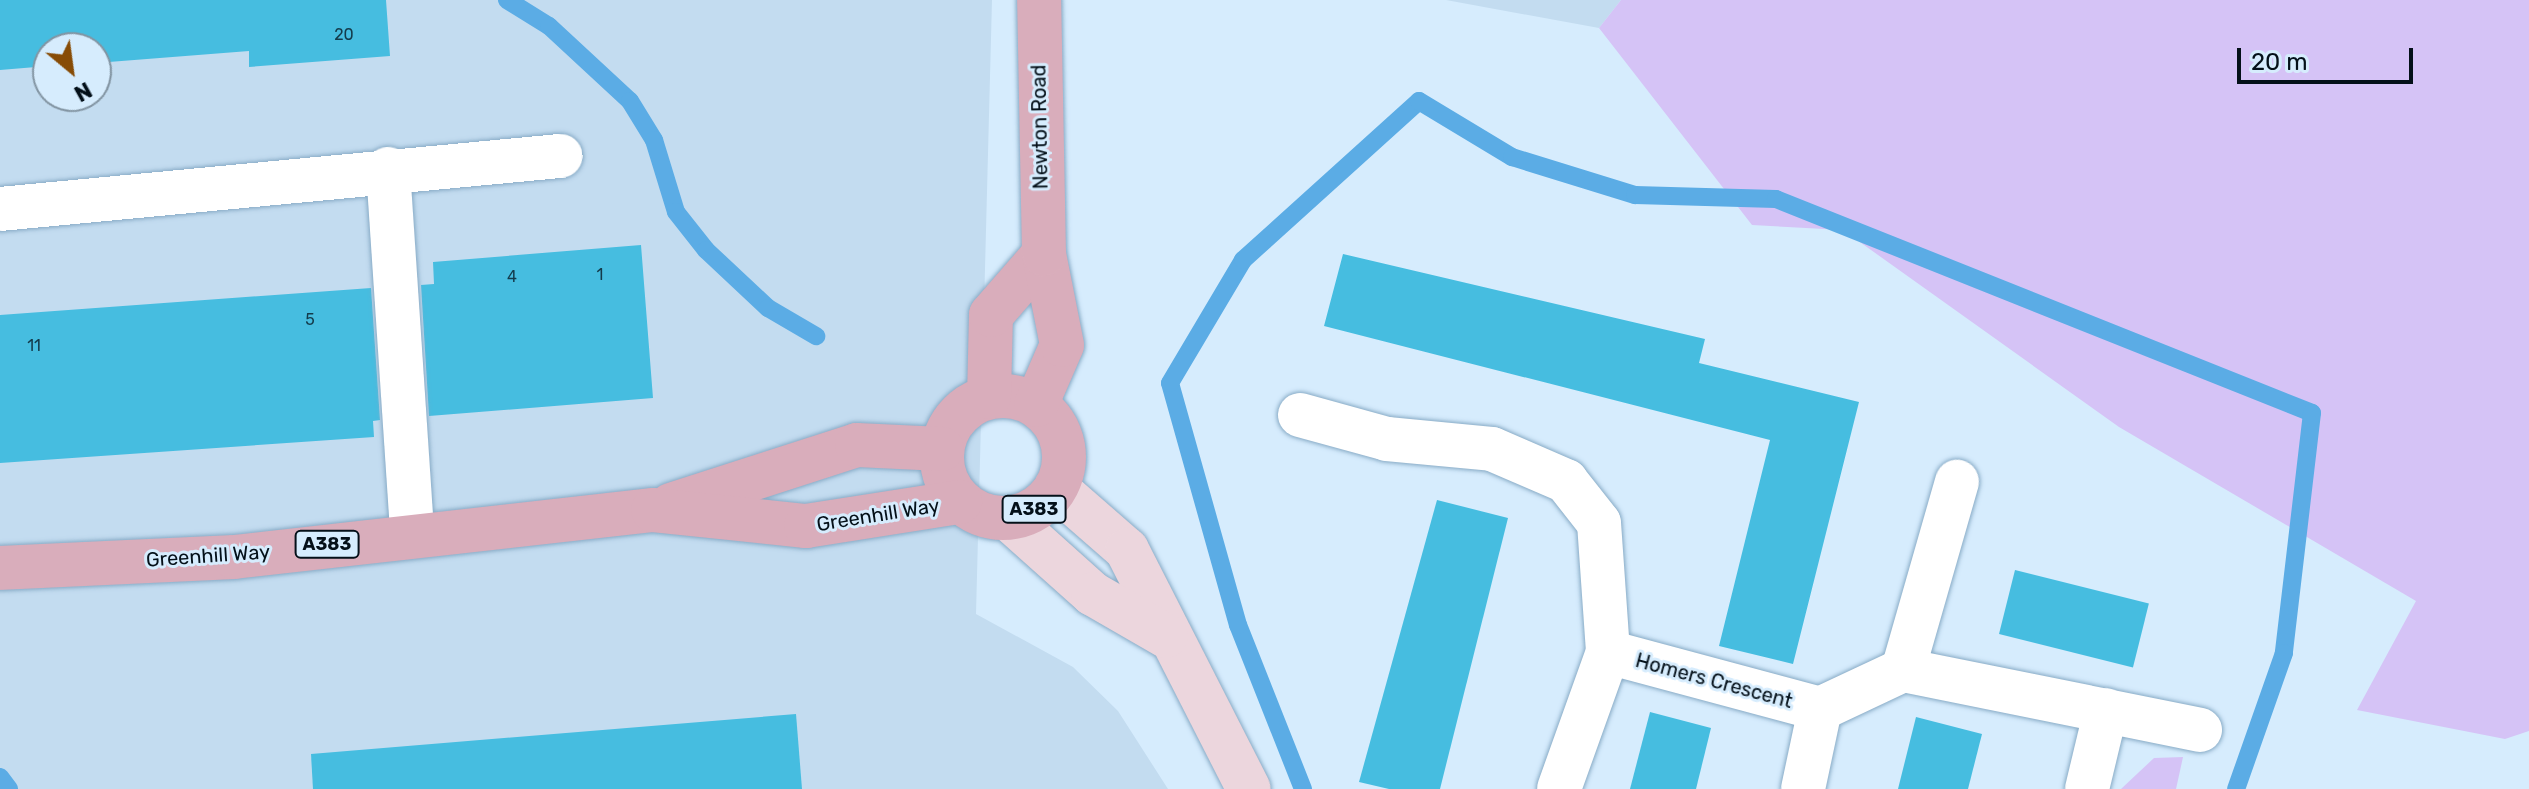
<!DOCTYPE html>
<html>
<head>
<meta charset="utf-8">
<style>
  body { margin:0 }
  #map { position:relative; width:2529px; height:789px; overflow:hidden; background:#d6ecfd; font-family:Rubik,sans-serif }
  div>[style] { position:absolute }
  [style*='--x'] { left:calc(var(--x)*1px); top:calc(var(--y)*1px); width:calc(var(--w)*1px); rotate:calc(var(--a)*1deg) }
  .built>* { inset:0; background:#c3dcf0 }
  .green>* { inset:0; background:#d5c3f6 }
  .stream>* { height:18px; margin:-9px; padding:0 9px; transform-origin:9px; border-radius:9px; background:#5bace5 }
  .building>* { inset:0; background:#46bde0; transform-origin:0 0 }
  .roads { filter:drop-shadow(0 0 2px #88abc6) drop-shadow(0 0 2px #88abc6) }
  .street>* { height:44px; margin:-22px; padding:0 22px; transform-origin:22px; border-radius:22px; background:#fff }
  .secondary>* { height:44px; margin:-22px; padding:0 22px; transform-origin:22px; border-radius:22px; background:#ecd6dd }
  .primary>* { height:44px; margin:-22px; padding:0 22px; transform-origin:22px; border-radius:22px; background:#d9adbb }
  .primary>.ring { margin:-22px; padding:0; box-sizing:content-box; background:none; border:44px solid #d9adbb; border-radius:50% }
  span { translate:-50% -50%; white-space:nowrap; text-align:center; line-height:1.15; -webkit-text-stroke:6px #d6ecfd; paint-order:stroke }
  .number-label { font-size:16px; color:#143b4b }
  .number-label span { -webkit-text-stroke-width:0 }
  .shield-label span { padding:2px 6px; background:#d6ecfd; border:2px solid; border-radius:6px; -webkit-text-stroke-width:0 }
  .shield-label { font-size:18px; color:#041019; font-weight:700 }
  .street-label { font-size:20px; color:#041019 }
  .north { position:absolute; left:32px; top:32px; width:80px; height:80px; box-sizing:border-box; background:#d6ecfd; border:2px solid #8294a2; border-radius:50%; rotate:151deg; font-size:22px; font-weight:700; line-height:32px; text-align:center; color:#041019 }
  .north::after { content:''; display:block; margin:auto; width:28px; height:36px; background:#874c06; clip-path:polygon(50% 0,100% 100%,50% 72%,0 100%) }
  .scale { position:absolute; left:2237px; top:48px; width:176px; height:36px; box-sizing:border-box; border:4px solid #041019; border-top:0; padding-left:10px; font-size:24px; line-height:28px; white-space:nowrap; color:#041019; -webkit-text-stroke:6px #d6ecfd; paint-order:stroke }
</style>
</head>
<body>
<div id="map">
  <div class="built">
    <i style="clip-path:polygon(evenodd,0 0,992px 0,976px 614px,1073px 667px,1118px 711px,1168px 789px,0 789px,0 0,48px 48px,96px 48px,96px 96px,48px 96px,48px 48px)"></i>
    <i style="clip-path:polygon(1446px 0,1621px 0,1599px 28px)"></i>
  </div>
  <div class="green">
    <i style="clip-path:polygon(1621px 0,2529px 0,2529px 731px,2505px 739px,2357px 710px,2416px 601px,2119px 427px,1843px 230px,1752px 225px,1599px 28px)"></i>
    <i style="clip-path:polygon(2183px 757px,2176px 789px,2121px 789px,2154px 758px)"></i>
  </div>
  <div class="stream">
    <i style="--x:507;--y:0;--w:49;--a:31.8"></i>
    <i style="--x:549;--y:26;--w:110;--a:42.8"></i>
    <i style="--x:630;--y:101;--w:46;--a:58.4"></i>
    <i style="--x:654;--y:140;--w:75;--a:73"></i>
    <i style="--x:676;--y:212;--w:48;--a:51.7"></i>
    <i style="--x:706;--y:250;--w:85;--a:43.1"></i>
    <i style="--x:768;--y:308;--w:56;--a:30.3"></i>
    <i style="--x:0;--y:777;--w:15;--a:53"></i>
    <i style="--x:1303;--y:789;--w:176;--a:-111.6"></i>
    <i style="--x:1238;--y:625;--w:251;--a:-105.7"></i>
    <i style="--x:1170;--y:383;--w:143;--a:-59.3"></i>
    <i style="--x:1243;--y:260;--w:237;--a:-42.1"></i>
    <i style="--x:1419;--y:101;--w:109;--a:31.1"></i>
    <i style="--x:1512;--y:157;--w:129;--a:17.2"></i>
    <i style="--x:1635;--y:195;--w:141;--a:1.6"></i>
    <i style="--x:1776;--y:199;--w:577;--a:21.76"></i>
    <i style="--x:2312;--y:413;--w:242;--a:96.7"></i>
    <i style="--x:2284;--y:653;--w:144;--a:109.4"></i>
  </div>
  <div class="building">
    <i style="clip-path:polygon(0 0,386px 0,390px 56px,249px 67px,249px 51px,96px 63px,96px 48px,48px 48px,48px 66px,0 70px)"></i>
    <i style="clip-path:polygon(641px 245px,653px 398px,429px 416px,421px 285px,434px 284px,433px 262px)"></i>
    <i style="clip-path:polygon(1343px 254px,1705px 339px,1699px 363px,1859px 402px,1793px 664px,1719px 646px,1770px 440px,1324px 326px)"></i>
    <i style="clip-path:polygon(371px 288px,380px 420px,373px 421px,374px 437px,0 463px,0 315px)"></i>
    <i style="clip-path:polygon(1437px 500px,1508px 518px,1440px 789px,1389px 789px,1359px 782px)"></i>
    <i style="left:2015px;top:570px;width:138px;height:66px;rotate:14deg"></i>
    <i style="clip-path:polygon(1650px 712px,1711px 728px,1696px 789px,1630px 789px)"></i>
    <i style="clip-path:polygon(796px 714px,802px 789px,313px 789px,311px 754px)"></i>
    <i style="clip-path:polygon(1916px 717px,1982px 734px,1968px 789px,1898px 789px)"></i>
  </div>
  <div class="roads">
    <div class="street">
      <i style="--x:388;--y:169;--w:365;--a:86.2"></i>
      <i style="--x:0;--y:209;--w:563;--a:-5.41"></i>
      <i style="--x:1300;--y:415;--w:90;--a:15.4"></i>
      <i style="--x:1387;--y:439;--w:105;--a:5.4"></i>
      <i style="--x:1492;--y:449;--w:81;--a:23.4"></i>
      <i style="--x:1566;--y:481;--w:53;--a:51.8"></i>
      <i style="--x:1599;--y:523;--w:129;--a:86"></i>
      <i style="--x:1608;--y:652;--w:145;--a:109.7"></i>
      <i style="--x:1608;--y:652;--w:220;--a:15"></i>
      <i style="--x:1820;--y:709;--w:92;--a:-25.2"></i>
      <i style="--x:1903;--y:670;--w:303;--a:11.4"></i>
      <i style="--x:1903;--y:670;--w:196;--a:-74"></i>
      <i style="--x:1803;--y:789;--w:82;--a:-78"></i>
      <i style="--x:2087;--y:789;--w:81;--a:-76.5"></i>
    </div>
    <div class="secondary">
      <i style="--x:1056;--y:488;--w:94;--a:41.1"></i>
      <i style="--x:1127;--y:550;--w:268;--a:63"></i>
      <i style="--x:1009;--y:519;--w:113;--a:41.8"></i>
      <i style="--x:1093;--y:594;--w:84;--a:29.9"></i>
    </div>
    <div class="primary">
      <i class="ring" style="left:942px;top:396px;width:78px;height:78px"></i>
      <i style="--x:989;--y:397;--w:82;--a:-88.6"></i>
      <i style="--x:991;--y:315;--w:81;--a:-49"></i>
      <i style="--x:1036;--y:405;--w:65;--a:-66.6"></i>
      <i style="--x:1062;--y:345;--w:93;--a:-101.2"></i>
      <i style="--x:1044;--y:254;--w:254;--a:-91.1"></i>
      <i style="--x:671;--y:505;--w:195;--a:-17.9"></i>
      <i style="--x:857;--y:445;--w:85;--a:2.7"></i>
      <i style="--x:0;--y:568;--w:234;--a:-2.7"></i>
      <i style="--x:234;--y:557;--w:422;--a:-6.4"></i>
      <i style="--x:653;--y:510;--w:154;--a:6"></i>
      <i style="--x:806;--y:526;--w:156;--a:-8.9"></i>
    </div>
  </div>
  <div class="number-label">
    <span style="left:344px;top:35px">20</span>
    <span style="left:600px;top:275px">1</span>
    <span style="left:512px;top:277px">4</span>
    <span style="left:310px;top:320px">5</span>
    <span style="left:34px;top:346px">11</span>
  </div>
  <div class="shield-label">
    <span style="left:1034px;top:509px">A383</span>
    <span style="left:327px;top:544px">A383</span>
  </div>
  <div class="street-label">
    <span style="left:1040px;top:127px;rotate:-91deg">Newton Road</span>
    <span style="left:878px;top:515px;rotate:-9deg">Greenhill Way</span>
    <span style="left:208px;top:556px;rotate:-4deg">Greenhill Way</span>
    <span style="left:1714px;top:681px;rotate:15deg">Homers Crescent</span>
  </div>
  <div class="north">N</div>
  <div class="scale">20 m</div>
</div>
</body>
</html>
